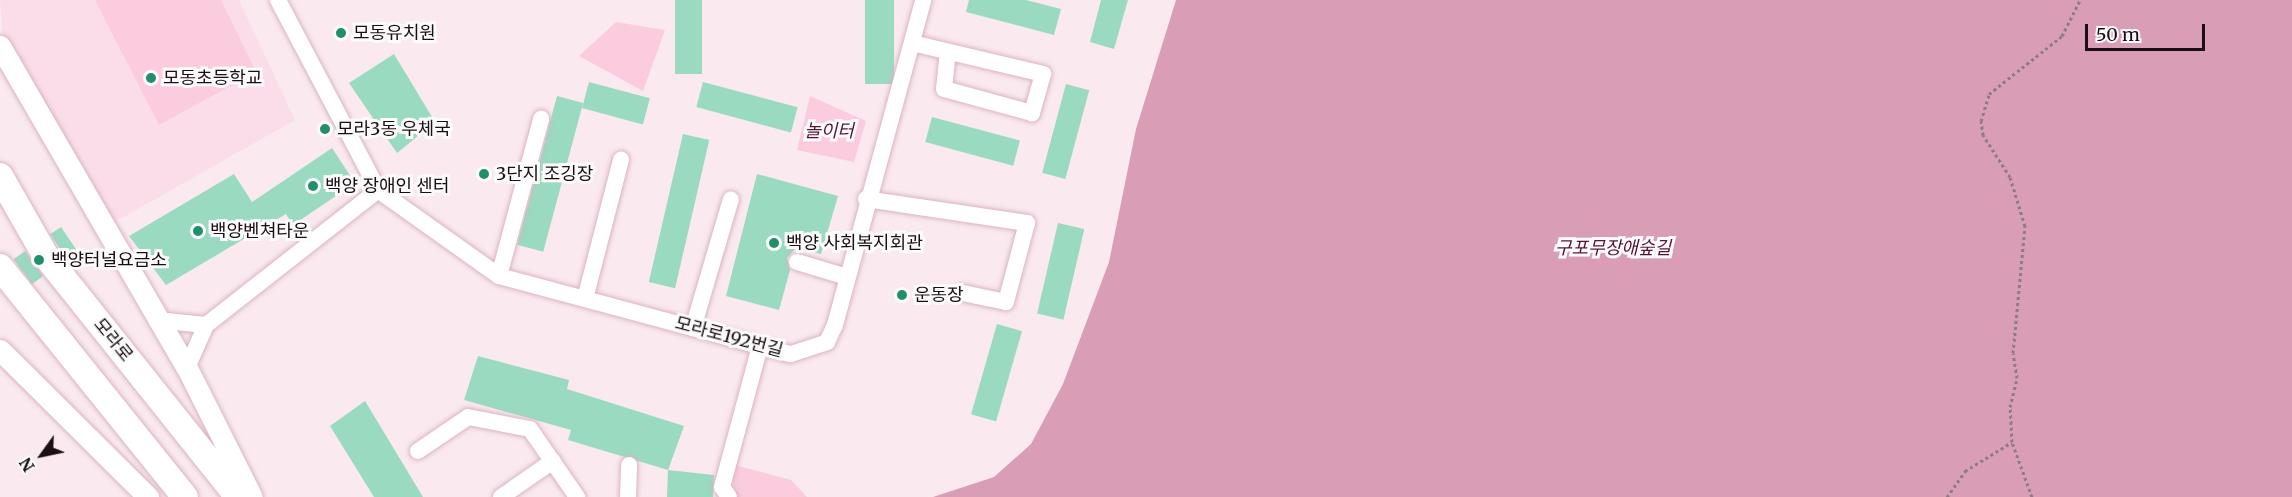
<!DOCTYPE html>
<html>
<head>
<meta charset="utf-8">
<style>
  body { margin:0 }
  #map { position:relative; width:2292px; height:497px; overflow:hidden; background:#fae9ef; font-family:Merriweather,"Noto Sans KR",serif }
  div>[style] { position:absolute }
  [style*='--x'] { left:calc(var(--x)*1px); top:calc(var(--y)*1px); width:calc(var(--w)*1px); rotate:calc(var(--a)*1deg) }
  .built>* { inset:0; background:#fadde8 }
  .green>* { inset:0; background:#fbccde }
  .forest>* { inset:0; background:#d99eb6 }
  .building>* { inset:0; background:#9adac0; transform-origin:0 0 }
  .path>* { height:3px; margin-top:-1.5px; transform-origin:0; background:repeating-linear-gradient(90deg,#8c7d83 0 3px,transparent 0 6px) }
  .roads { filter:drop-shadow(0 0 2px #dbb3c3) drop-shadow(0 0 2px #dbb3c3) }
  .minor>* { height:16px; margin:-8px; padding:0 8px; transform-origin:8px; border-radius:8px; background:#fff }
  .major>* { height:21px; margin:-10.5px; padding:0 10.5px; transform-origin:10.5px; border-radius:10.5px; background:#fff }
  .highway>* { height:26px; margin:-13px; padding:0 13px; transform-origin:13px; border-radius:13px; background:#fff }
  .dots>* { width:16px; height:16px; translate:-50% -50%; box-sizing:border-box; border:3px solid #fbfbfb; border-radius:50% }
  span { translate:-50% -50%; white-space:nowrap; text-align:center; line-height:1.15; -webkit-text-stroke:6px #fbfbfb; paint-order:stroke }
  .poi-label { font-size:18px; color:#1b0e14 }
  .left { translate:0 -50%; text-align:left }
  .park-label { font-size:18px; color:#571337; font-style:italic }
  .street-label { font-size:18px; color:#1b0e14 }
  .north { position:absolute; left:12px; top:425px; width:60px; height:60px; -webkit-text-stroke:4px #fbfbfb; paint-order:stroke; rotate:237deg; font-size:16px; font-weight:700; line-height:24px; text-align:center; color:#1b0e14 }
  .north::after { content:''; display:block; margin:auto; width:21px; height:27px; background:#1b0e14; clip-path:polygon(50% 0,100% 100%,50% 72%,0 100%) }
  .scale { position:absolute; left:2085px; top:24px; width:120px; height:27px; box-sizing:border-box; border:3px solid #1b0e14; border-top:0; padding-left:8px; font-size:18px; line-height:21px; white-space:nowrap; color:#1b0e14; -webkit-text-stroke:4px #fbfbfb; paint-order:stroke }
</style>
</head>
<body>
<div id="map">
  <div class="built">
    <i style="clip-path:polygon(0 0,239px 0,295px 120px,122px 218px,106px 219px,3px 36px)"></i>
  </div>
  <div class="green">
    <i style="clip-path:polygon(95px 0,221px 0,256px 72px,159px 125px)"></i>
    <i style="clip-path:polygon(616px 22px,665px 30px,643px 91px,579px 56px)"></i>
    <i style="clip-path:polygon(810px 96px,866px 121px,854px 162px,797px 150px)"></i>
    <i style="clip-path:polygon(727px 463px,791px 480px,807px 497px,737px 497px)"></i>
  </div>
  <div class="forest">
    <i style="clip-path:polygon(1176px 0,2292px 0,2292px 497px,933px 497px,994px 477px,1031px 444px,1063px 384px,1109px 262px,1136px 129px)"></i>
  </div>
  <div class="building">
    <i style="left:675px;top:0;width:27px;height:74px"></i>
    <i style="left:865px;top:0;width:29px;height:84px"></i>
    <i style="clip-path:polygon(969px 0,1026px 0,1061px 9px,1054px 35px,966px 12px)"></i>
    <i style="clip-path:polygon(1101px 0,1128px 0,1114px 49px,1090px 42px)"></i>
    <i style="clip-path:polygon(394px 54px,435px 122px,397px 153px,349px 83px)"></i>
    <i style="left:589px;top:82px;width:63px;height:27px;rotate:15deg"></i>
    <i style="left:703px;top:82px;width:98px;height:26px;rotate:15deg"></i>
    <i style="left:1066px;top:84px;width:24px;height:92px;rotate:15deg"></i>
    <i style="left:557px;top:96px;width:27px;height:154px;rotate:15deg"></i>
    <i style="left:932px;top:117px;width:91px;height:26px;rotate:15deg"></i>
    <i style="left:683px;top:134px;width:27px;height:152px;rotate:13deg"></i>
    <i style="clip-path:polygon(332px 148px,355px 183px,293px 225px,286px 214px,166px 285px,129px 236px,234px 174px,252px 202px)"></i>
    <i style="clip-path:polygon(757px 174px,838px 196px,821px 254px,796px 248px,787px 258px,790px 270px,779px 310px,726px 296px)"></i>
    <i style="left:1058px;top:223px;width:27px;height:93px;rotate:13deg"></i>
    <i style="left:61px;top:227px;width:30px;height:13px;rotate:56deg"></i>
    <i style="left:25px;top:251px;width:31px;height:14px;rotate:54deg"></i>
    <i style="left:997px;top:324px;width:26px;height:94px;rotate:16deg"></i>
    <i style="clip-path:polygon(478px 356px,569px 380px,567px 389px,684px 426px,668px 470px,568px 440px,571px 430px,464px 400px)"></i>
    <i style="clip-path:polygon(365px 401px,423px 497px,374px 497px,330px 426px)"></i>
    <i style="clip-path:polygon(668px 470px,714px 475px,713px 497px,667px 497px)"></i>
  </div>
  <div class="path">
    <i style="--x:1947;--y:497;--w:32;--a:-55"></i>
    <i style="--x:1965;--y:471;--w:55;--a:-31.7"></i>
    <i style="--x:2032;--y:497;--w:59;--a:-110"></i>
    <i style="--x:2012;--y:442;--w:35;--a:-93"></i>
    <i style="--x:2010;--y:407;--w:30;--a:-76"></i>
    <i style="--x:2017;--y:378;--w:25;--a:-99"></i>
    <i style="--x:2013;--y:353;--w:128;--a:-84.6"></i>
    <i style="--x:2025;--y:226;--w:51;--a:-107"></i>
    <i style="--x:2010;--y:177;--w:50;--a:-122.7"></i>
    <i style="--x:1983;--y:135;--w:14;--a:-98"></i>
    <i style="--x:1981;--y:121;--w:28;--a:-73"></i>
    <i style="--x:1989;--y:94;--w:93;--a:-38.5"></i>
    <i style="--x:2062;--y:36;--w:40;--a:-63.4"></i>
  </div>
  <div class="roads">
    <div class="minor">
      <i style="--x:278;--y:0;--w:215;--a:62.2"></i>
      <i style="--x:378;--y:190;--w:148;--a:35.4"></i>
      <i style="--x:499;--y:276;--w:302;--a:15"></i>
      <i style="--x:791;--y:354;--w:38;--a:-18"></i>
      <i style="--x:827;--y:342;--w:19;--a:-65"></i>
      <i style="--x:835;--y:325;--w:337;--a:-74.8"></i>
      <i style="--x:912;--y:43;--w:135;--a:13.3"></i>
      <i style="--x:1043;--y:74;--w:41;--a:105.8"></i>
      <i style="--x:1032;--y:113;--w:91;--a:-164.7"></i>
      <i style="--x:944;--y:89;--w:36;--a:-84"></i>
      <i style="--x:866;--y:199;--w:163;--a:8.5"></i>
      <i style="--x:1027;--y:223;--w:82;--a:104.9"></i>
      <i style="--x:1006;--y:302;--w:45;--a:-168.4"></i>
      <i style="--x:797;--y:262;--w:52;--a:16.7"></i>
      <i style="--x:499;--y:276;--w:163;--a:-75"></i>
      <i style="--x:585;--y:299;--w:144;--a:-75.5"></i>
      <i style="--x:156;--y:320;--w:50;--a:5.7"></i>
      <i style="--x:693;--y:328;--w:134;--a:-73.6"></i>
      <i style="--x:187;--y:368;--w:47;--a:-66.2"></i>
      <i style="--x:206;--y:325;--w:219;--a:-38.1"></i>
      <i style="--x:418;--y:451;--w:60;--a:-34.2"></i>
      <i style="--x:468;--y:417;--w:63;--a:11"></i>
      <i style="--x:530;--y:429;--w:83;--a:55.3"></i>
      <i style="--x:501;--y:497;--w:63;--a:-34.7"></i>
      <i style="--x:628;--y:497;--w:32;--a:-88"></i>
      <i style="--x:729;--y:497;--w:12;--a:-125"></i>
      <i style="--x:722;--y:487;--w:146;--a:-74.9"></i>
    </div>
    <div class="major">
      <i style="--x:0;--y:46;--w:372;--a:59.9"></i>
      <i style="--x:187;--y:368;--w:144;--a:63.3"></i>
      <i style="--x:0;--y:350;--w:209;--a:44.8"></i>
    </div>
    <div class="highway">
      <i style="--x:0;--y:176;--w:91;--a:60.3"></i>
      <i style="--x:45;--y:255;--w:310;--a:51.4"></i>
      <i style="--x:0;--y:267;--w:295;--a:51.2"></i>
    </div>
  </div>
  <div class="dots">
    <i style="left:341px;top:33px;background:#228e6c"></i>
    <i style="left:151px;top:78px;background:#228e6c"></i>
    <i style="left:325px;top:129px;background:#228e6c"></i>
    <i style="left:484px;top:174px;background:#228e6c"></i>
    <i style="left:313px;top:186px;background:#228e6c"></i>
    <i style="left:198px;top:231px;background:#228e6c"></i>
    <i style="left:774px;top:243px;background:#228e6c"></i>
    <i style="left:39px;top:260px;background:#228e6c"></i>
    <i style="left:902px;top:295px;background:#228e6c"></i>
  </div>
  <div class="poi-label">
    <span class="left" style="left:353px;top:33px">모동유치원</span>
    <span class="left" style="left:163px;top:78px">모동초등학교</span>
    <span class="left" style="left:337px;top:129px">모라3동 우체국</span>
    <span class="left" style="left:496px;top:174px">3단지 조깅장</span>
    <span class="left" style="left:325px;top:186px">백양 장애인 센터</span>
    <span class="left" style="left:210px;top:231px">백양벤쳐타운</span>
    <span class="left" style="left:786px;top:243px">백양 사회복지회관</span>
    <span class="left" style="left:51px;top:260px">백양터널요금소</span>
    <span class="left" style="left:914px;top:295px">운동장</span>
  </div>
  <div class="park-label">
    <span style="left:829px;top:131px">놀이터</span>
    <span style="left:1613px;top:248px">구포무장애숲길</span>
  </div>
  <div class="street-label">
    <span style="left:729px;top:337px;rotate:15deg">모라로192번길</span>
    <span style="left:113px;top:340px;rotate:51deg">모라로</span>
  </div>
  <div class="north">N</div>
  <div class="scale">50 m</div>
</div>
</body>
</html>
